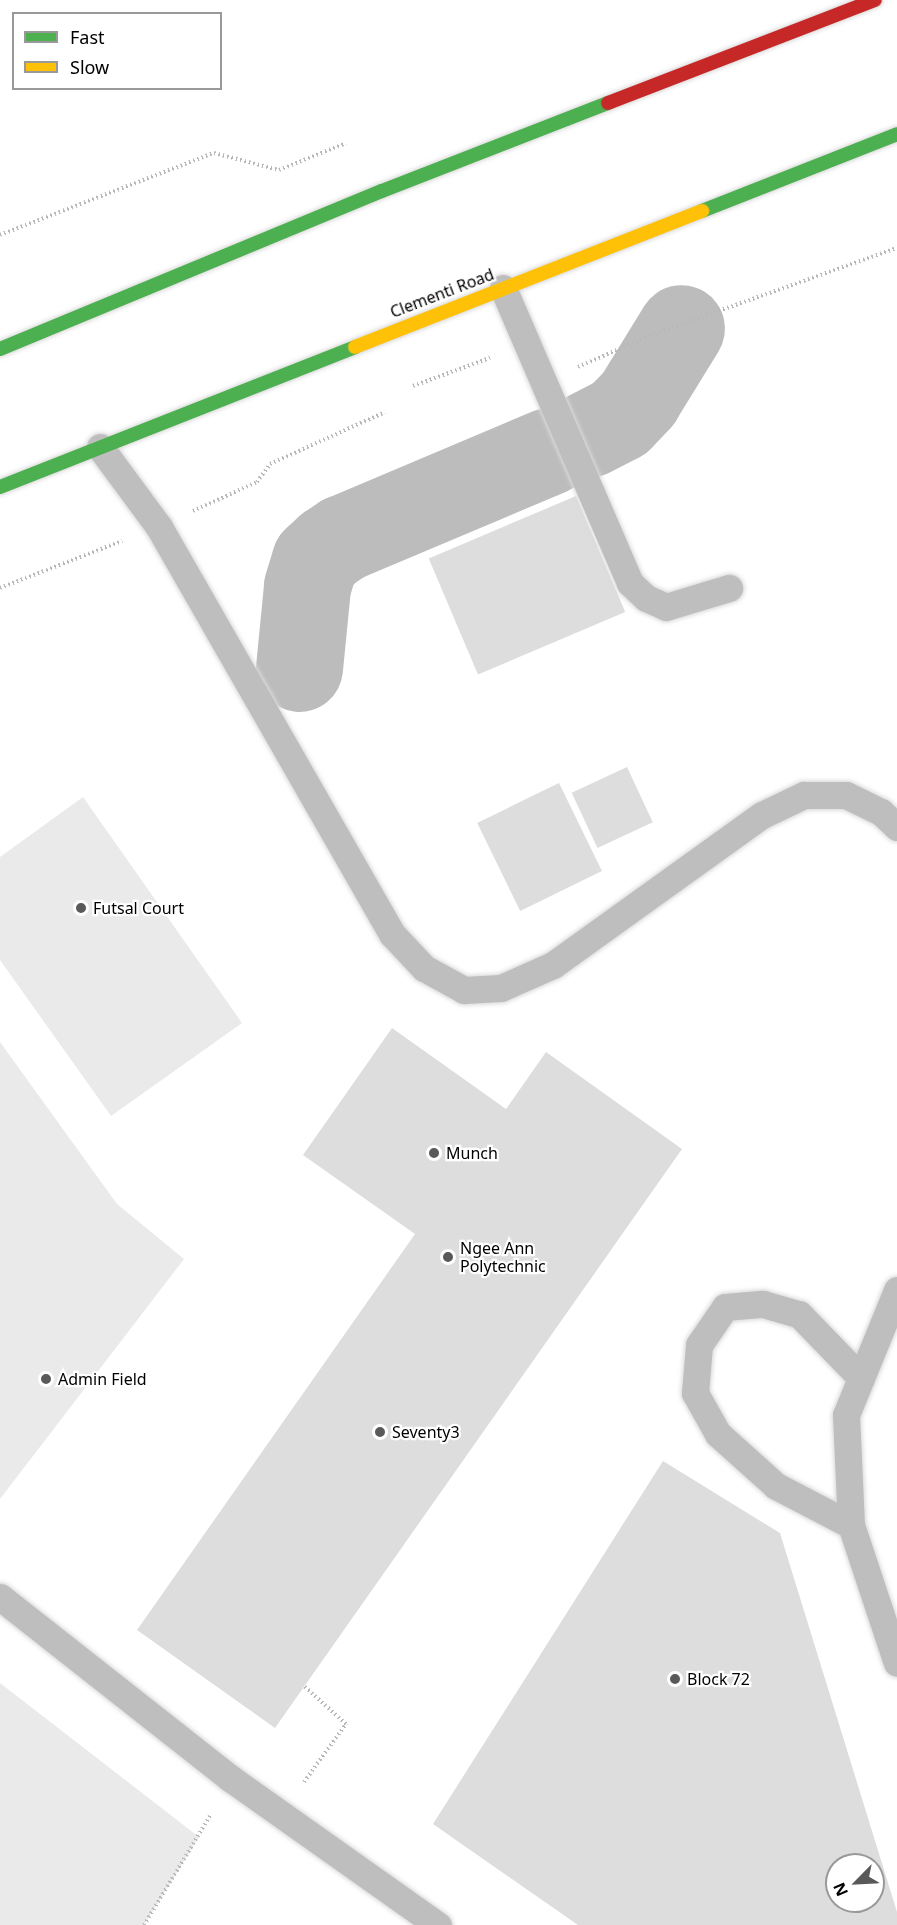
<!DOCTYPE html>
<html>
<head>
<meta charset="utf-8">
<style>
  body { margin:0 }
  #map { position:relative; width:897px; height:1925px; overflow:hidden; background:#fff; font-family:"Noto Sans",sans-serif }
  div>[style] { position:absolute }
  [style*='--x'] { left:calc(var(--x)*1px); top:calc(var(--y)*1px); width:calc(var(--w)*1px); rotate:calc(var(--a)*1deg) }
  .green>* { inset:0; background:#eaeaea }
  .river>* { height:87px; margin:-43.5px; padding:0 43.5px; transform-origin:43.5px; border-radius:43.5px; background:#bcbcbc }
  .building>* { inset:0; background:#ddd; transform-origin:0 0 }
  .path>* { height:4px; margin-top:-2px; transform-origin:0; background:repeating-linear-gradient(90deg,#b8b8b8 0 1.5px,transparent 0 4.5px) }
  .roads { filter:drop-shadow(0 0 2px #dbdbdb) drop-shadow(0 0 2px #dbdbdb) }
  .lane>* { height:27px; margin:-13.5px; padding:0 13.5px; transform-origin:13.5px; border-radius:13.5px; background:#bebebe }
  .fast>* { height:14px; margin:-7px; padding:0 7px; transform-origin:7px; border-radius:7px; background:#4caf50 }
  .slow>* { height:14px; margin:-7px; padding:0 7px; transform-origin:7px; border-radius:7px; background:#ffc107 }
  .jam>* { height:14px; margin:-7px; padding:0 7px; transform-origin:7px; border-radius:7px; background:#c62828 }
  .dots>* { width:16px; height:16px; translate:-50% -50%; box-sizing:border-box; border:3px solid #fff; border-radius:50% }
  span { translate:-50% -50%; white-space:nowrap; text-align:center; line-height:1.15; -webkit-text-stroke:4.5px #fff; paint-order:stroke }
  .street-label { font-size:16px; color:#000 }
  .poi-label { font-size:16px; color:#000 }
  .left { translate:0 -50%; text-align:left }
  .legend { position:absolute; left:12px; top:12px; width:210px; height:78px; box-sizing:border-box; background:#fff; border:2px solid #999; margin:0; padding:8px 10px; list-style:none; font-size:18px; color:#000 }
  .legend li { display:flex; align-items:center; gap:12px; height:30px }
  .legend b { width:30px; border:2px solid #999 }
  .north { position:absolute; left:825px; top:1853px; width:60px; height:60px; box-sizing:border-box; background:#fff; border:2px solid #999; border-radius:50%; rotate:246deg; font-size:16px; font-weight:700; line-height:24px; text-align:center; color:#000 }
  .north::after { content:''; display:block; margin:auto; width:21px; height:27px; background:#595959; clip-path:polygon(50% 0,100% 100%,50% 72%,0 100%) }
</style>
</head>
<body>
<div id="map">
  <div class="green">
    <i style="clip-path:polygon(83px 797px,242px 1023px,111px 1116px,0 960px,0 857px)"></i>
    <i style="clip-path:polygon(0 1042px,117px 1204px,184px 1259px,0 1499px)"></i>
    <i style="clip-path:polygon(0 1683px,199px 1837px,144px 1925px,0 1925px)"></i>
  </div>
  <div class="river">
    <i style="--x:588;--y:434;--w:35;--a:-27"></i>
    <i style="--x:619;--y:418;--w:28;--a:-46"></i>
    <i style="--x:638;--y:398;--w:82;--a:-58.4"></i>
    <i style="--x:299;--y:668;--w:82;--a:-84.4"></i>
    <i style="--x:307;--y:586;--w:27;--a:-73"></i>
    <i style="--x:315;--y:560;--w:18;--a:-43"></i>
    <i style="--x:328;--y:548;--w:18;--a:-34"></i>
    <i style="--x:343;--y:538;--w:224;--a:-22.9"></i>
  </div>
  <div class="building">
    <i style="left:576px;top:496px;width:126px;height:160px;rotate:67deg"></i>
    <i style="left:627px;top:767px;width:61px;height:61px;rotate:65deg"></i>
    <i style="left:559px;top:783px;width:98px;height:91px;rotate:64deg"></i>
    <i style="clip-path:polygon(392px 1028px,506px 1109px,546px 1052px,682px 1149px,275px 1728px,137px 1630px,415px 1234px,303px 1155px)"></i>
    <i style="clip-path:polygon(evenodd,663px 1461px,780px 1533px,897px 1912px,897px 1925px,578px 1925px,433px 1824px,663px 1461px,837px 1865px,873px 1865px,873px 1901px,837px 1901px,837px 1865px)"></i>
  </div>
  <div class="path">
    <i style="--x:0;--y:235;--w:229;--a:-21"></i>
    <i style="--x:214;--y:153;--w:67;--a:14.7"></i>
    <i style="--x:279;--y:170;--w:72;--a:-21.9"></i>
    <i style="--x:578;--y:367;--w:80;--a:-23.7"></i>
    <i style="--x:651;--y:335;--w:261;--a:-19.5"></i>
    <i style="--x:413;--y:386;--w:82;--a:-20"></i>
    <i style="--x:193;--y:511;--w:70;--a:-24.4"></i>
    <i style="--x:257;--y:482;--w:22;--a:-54"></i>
    <i style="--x:270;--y:464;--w:126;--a:-24.3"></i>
    <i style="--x:0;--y:588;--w:131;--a:-21.1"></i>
    <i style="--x:304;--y:1782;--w:72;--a:-54.1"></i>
    <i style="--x:346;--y:1724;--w:57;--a:-137.9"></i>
    <i style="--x:144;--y:1925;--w:130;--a:-58.9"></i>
  </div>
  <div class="roads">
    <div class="lane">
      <i style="--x:503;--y:288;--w:321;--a:66.7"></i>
      <i style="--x:630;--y:583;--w:22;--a:43"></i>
      <i style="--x:646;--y:598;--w:22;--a:24"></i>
      <i style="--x:666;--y:607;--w:66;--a:-16.8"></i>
      <i style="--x:100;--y:447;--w:99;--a:53.6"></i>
      <i style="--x:159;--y:527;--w:469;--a:60.2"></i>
      <i style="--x:392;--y:934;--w:47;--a:46.7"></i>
      <i style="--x:424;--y:968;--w:46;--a:28.8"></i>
      <i style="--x:464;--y:990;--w:37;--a:-3"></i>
      <i style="--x:501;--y:988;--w:57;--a:-23.9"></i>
      <i style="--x:553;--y:965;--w:257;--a:-35.7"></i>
      <i style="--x:762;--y:815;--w:47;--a:-25.5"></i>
      <i style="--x:804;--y:795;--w:42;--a:0"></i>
      <i style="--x:846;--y:795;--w:39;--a:26"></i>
      <i style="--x:881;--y:812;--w:22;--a:43"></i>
      <i style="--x:897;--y:1290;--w:135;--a:112.2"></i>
      <i style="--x:846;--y:1415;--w:110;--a:87.4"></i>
      <i style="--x:851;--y:1525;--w:145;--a:71.6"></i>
      <i style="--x:851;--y:1525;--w:85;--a:-152.5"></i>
      <i style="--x:776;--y:1486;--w:78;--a:-138.1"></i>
      <i style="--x:718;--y:1434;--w:47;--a:-119.3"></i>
      <i style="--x:695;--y:1393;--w:48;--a:-85.2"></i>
      <i style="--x:699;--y:1345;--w:46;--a:-55.6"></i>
      <i style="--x:725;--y:1307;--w:38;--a:-5"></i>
      <i style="--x:763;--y:1304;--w:37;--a:16"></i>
      <i style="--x:799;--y:1314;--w:89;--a:45.9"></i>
      <i style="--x:0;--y:1597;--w:293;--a:38.2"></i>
      <i style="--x:230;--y:1778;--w:255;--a:35.3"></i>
    </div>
    <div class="fast">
      <i style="--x:702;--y:211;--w:210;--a:-21.5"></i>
      <i style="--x:0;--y:349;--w:413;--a:-22.5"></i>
      <i style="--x:382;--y:191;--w:243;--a:-21.3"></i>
      <i style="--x:0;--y:487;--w:382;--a:-21.5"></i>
    </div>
    <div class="slow">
      <i style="--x:355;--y:347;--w:373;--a:-21.4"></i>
    </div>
    <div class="jam">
      <i style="--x:608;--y:103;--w:286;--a:-21.1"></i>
    </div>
  </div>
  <div class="dots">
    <i style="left:81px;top:908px;background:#595959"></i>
    <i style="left:434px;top:1153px;background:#595959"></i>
    <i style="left:448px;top:1257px;background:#595959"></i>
    <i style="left:46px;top:1379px;background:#595959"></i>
    <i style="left:380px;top:1432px;background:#595959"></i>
    <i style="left:675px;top:1679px;background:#595959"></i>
  </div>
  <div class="street-label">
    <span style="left:442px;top:293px;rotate:-21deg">Clementi Road</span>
  </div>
  <div class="poi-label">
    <span class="left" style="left:93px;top:908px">Futsal Court</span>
    <span class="left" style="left:446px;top:1153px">Munch</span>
    <span class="left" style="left:460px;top:1257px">Ngee Ann<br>Polytechnic</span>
    <span class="left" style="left:58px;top:1379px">Admin Field</span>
    <span class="left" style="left:392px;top:1432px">Seventy3</span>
    <span class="left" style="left:687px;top:1679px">Block 72</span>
  </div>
  <ul class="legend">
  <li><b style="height:8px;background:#4caf50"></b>Fast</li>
  <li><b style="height:8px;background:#ffc107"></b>Slow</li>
  </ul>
  <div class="north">N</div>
</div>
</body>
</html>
